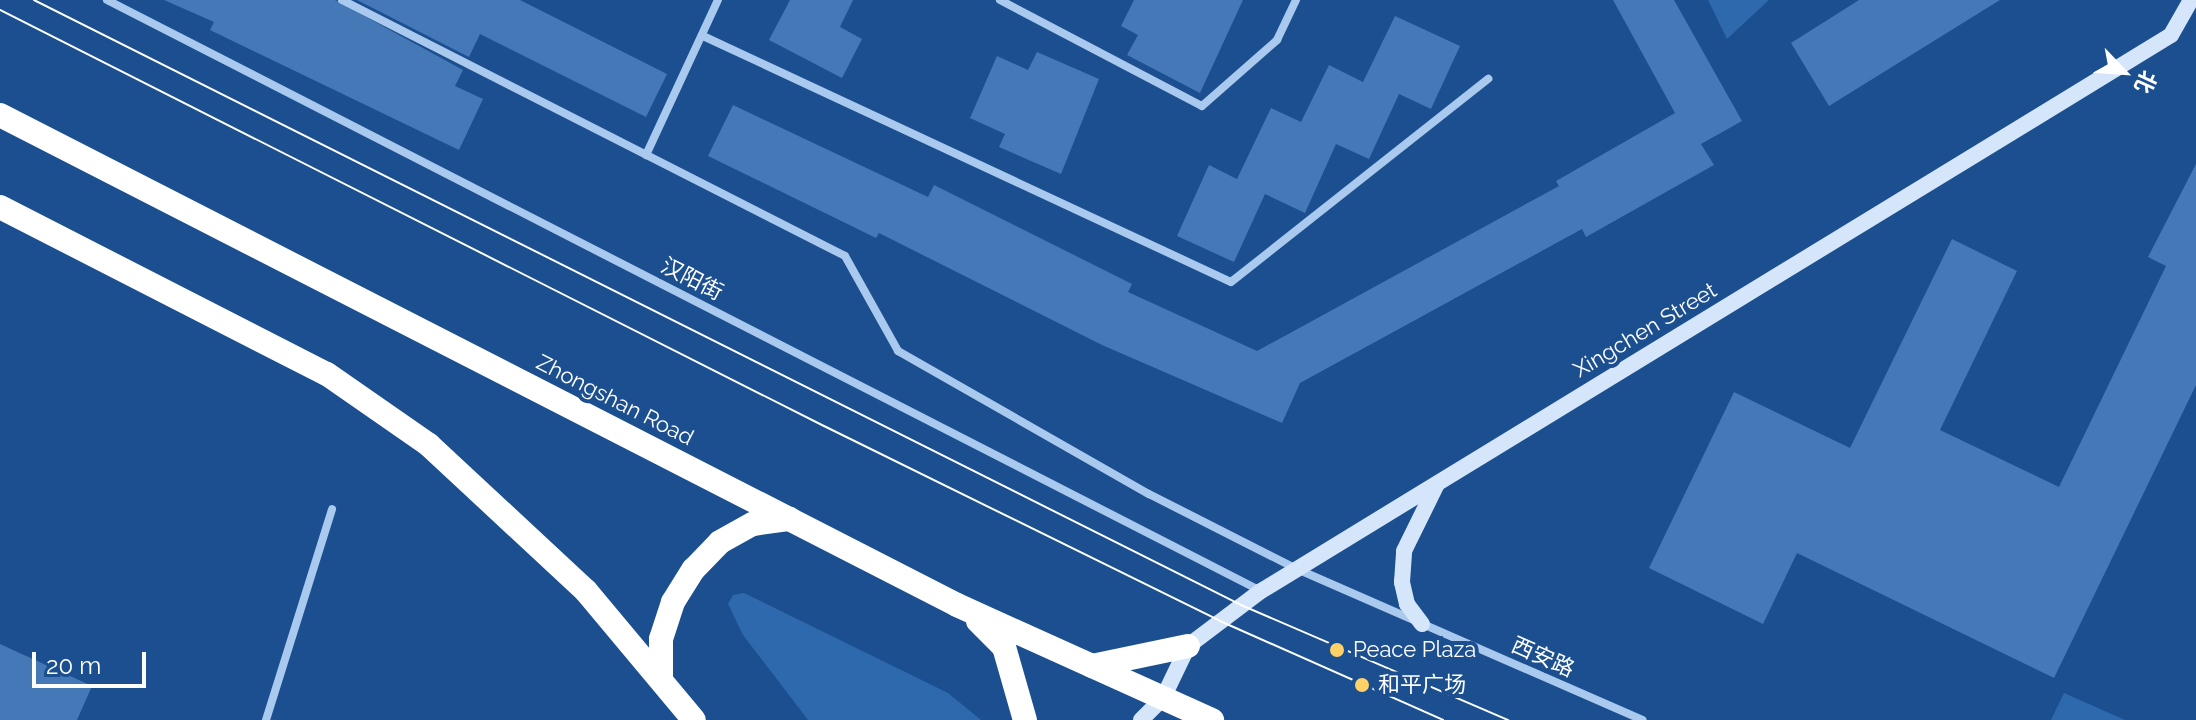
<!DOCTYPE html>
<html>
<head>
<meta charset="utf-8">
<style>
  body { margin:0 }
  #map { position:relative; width:2196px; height:720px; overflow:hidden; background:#1b4f8f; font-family:Raleway,"Noto Sans SC",sans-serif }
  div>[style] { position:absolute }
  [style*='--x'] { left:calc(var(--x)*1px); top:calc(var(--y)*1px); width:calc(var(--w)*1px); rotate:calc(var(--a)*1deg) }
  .green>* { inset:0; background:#2e69ad }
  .building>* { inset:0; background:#4478b7 }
  .street>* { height:8px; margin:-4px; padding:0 4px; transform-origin:4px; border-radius:4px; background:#a9c9ee }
  .secondary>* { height:16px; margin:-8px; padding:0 8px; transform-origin:8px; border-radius:8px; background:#d6e6fa }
  .highway>* { height:24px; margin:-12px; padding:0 12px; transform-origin:12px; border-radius:12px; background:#fff }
  .tram>* { height:2px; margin:-1px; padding:0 1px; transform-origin:1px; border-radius:1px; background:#fff }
  .dots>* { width:22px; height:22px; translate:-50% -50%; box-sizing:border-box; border:4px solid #1b4f8f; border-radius:50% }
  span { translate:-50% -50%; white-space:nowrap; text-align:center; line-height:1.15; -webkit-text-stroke:8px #1b4f8f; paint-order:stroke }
  .street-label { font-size:22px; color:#fff }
  .poi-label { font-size:22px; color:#fff }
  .left { translate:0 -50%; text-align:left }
  .north { position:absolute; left:2084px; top:32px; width:80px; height:80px; -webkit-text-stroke:6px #1b4f8f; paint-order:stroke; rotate:115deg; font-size:22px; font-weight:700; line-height:32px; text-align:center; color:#fff }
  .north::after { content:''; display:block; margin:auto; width:28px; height:36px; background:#fff; clip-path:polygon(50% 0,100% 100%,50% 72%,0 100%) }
  .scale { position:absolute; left:32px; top:652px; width:114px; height:36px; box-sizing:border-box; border:4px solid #fff; border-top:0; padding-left:10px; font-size:24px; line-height:28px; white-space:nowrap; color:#fff; -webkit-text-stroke:6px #1b4f8f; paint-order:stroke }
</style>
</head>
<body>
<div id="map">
  <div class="green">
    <i style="clip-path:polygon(1708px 0,1769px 0,1727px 39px)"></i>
    <i style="clip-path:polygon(744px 593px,948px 693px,981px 720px,808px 720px,743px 635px,728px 604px,733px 595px)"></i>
    <i style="clip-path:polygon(2064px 693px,2125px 720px,2051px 720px)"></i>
  </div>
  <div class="building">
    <i style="clip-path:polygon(164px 0,335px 0,463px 70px,455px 86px,483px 99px,459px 150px,210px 30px,214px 22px)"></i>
    <i style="clip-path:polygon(357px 0,520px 0,667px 74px,646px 117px,480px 34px,469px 57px)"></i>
    <i style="clip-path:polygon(790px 0,853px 0,840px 27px,862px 39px,842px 78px,769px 40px)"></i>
    <i style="clip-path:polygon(1134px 0,1243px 0,1200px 93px,1127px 55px,1138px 35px,1121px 26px)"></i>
    <i style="clip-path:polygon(1613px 0,1674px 0,1742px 121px,1701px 144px,1714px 165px,1586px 237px,1582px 229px,1300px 383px,1282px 423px,1102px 345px,879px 233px,876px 238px,708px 156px,733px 105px,928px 197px,934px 185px,1132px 284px,1128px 292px,1257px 351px,1559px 186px,1556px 181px,1675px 113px)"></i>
    <i style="clip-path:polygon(1859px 0,2000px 0,1829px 106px,1791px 43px)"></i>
    <i style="clip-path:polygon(1395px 16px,1460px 46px,1431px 109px,1399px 94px,1369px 159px,1336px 144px,1305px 213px,1265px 194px,1234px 262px,1177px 236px,1209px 165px,1237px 179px,1271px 108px,1301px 122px,1329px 65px,1363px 82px)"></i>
    <i style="clip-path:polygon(1037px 52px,1099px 79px,1061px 174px,999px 147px,1005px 134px,970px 118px,997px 56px,1028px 70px)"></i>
    <i style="clip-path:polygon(2196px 164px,2196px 385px,2054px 678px,1797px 553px,1763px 624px,1649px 568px,1734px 392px,1850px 448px,1952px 239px,2017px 271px,1940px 430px,2059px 487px,2166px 266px,2148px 257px)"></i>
    <i style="clip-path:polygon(0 644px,92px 686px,77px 720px,0 720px)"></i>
  </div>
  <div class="street">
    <i style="--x:107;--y:0;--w:1297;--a:27.12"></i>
    <i style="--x:342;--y:0;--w:564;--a:26.97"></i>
    <i style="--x:845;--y:256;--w:109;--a:60.8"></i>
    <i style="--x:898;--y:351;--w:289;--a:29.7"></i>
    <i style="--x:1149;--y:494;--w:166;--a:26.9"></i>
    <i style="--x:1297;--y:569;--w:377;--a:23.6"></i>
    <i style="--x:1000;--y:0;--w:228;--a:27.7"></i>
    <i style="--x:1202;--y:106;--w:100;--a:-41.3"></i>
    <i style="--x:1277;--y:40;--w:44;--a:-64.6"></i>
    <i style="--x:703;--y:36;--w:582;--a:24.98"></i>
    <i style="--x:1231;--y:282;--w:328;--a:-38.3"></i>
    <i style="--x:646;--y:155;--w:171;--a:-65.1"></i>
    <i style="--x:266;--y:720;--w:221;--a:-72.6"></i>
  </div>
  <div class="secondary">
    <i style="--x:1422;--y:624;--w:25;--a:-127"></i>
    <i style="--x:1407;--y:604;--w:23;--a:-103"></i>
    <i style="--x:1402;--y:582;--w:31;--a:-86"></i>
    <i style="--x:1404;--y:551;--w:75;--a:-63.8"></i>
    <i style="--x:1141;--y:720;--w:31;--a:-45"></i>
    <i style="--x:1163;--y:698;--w:58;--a:-64.3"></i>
    <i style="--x:1188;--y:646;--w:91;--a:-37"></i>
    <i style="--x:1261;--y:591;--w:1066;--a:-31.42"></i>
    <i style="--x:2171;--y:35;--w:40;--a:-60.3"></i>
  </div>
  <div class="highway">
    <i style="--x:0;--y:115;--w:1075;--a:27.11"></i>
    <i style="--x:957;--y:605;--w:280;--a:24.3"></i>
    <i style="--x:0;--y:207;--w:367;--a:27.1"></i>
    <i style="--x:327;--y:374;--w:124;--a:34.8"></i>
    <i style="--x:429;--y:445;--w:214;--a:42.9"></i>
    <i style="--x:586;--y:591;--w:168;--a:50.1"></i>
    <i style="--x:978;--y:621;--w:37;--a:45"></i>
    <i style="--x:1004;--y:647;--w:76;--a:74"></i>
    <i style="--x:1092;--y:666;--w:98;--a:-11.8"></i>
    <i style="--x:661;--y:675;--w:36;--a:-90"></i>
    <i style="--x:661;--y:639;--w:39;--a:-72"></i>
    <i style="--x:673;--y:602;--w:39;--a:-58"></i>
    <i style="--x:694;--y:569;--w:37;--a:-46"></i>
    <i style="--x:720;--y:542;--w:38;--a:-29"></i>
    <i style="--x:753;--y:524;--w:37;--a:-8"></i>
  </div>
  <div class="tram">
    <i style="--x:34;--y:0;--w:1350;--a:26.62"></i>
    <i style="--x:1241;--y:605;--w:291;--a:23.3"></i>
    <i style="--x:0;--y:10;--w:923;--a:26.79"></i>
    <i style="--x:824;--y:426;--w:441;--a:26.2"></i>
    <i style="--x:1220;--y:621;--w:244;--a:23.9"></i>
  </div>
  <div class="dots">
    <i style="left:1337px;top:650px;background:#ffd166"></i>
    <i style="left:1362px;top:685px;background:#ffd166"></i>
  </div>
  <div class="street-label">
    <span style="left:692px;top:279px;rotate:27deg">汉阳街</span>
    <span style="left:1645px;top:330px;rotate:-31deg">Xingchen Street</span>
    <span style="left:615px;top:400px;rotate:27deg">Zhongshan Road</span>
    <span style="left:1543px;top:657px;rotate:24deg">西安路</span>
  </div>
  <div class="poi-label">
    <span class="left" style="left:1353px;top:650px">Peace Plaza</span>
    <span class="left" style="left:1378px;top:685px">和平广场</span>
  </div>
  <div class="north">北</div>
  <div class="scale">20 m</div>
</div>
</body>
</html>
